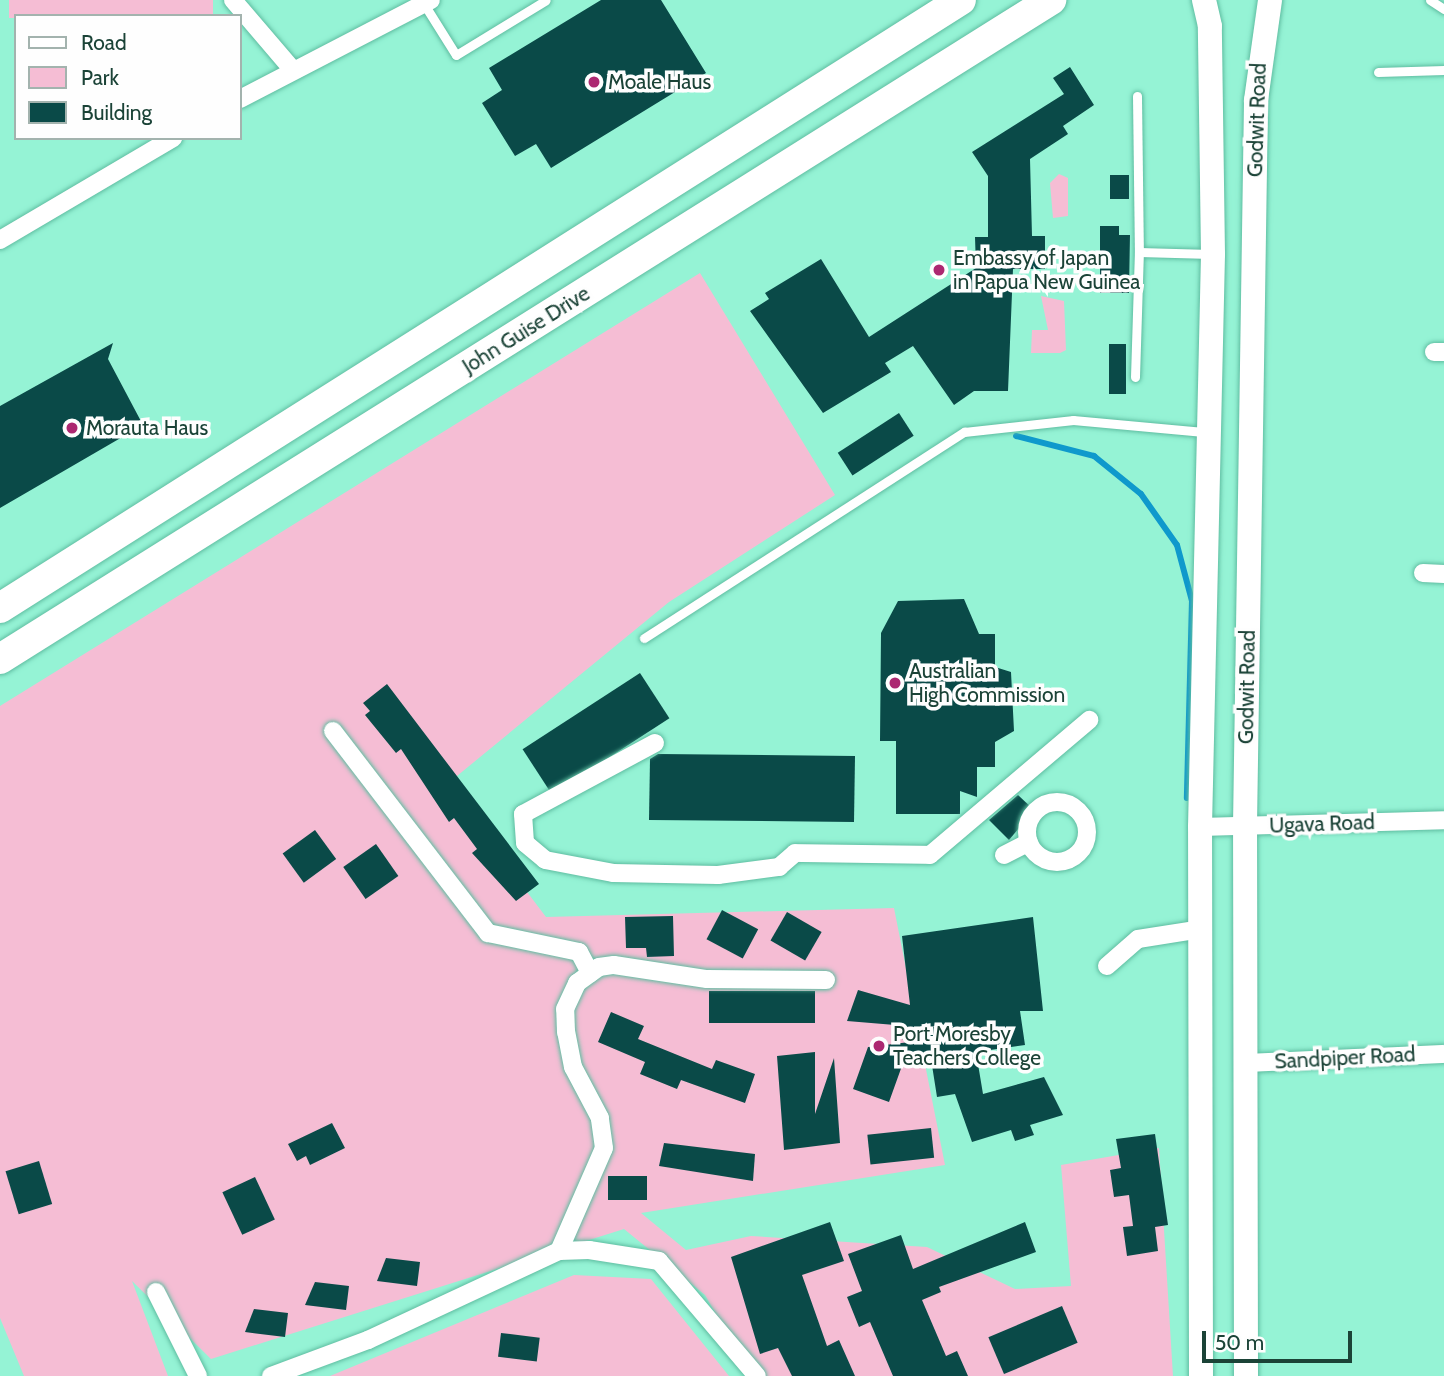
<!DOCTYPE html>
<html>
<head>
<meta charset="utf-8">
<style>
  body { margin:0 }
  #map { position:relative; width:1444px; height:1376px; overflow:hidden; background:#95f3d5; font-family:Cabin,sans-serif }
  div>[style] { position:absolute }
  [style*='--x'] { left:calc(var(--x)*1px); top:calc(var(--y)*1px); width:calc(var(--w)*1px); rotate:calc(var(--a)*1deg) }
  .green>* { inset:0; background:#f5bdd4; transform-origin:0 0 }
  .stream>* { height:6px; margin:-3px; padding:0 3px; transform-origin:3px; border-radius:3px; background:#0f99cc }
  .building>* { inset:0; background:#0a4a48; transform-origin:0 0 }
  .roads { filter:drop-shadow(0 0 2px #5fbda1) drop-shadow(0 0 2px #5fbda1) }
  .service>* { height:9px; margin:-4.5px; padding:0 4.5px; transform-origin:4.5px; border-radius:4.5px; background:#fff }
  .minor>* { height:18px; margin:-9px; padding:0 9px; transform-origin:9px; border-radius:9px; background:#fff }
  .minor>.ring { margin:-9px; padding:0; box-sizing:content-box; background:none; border:18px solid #fff; border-radius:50% }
  .secondary>* { height:24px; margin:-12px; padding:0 12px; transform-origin:12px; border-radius:12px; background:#fff }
  .trunk>* { height:30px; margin:-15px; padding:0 15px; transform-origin:15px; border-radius:15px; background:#fff }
  .dots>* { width:19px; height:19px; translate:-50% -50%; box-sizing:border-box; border:4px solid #fefefe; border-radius:50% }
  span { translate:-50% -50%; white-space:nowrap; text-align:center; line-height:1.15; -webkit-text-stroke:7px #fefefe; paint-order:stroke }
  .poi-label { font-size:21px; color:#1b4337 }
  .left { translate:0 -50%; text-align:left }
  .street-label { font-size:21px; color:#1b4337 }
  .legend { position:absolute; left:14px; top:14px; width:228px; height:126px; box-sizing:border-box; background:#fefefe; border:2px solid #a3b3ae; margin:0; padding:9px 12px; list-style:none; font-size:21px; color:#1b4337 }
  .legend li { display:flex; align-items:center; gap:14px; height:35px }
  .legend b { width:35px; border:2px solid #a3b3ae }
  .scale { position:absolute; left:1202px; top:1331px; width:150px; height:32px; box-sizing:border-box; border:4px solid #1b4337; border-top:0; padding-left:9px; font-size:21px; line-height:24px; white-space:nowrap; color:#1b4337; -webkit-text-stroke:5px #fefefe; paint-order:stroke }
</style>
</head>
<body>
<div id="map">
  <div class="green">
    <i style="left:9px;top:0;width:204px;height:18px"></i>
    <i style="clip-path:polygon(1059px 174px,1068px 178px,1068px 216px,1053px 218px,1050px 183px)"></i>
    <i style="clip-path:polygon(700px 273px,835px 495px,669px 602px,446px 785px,546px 917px,894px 908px,945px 1165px,641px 1213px,686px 1250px,751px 1236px,927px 1247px,1015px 1289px,1071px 1286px,1061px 1165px,1159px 1148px,1173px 1376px,751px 1376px,705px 1295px,624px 1229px,211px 1359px,132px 1281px,168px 1376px,24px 1376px,0 1318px,0 706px)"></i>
    <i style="clip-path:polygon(1041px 296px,1064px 301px,1066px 350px,1060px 353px,1031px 353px,1032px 330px,1048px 330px)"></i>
    <i style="clip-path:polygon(574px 1275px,651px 1279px,729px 1376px,330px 1376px)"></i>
  </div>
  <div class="stream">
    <i style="--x:1016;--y:436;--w:81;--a:14.4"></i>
    <i style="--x:1094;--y:456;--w:60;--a:39"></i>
    <i style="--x:1141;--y:494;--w:62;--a:54.8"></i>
    <i style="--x:1177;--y:545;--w:58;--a:75"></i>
    <i style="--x:1192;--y:601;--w:197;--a:91.5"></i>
  </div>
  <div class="building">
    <i style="clip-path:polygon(601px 0,661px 0,706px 73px,551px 168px,536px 144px,515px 156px,482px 103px,502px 90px,489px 68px)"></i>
    <i style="clip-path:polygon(1070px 67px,1094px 105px,1063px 126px,1068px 134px,1030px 159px,1032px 236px,1045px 236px,1045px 269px,1013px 269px,1008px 391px,974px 391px,954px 405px,913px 346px,885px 363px,891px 372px,823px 413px,750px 311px,769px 299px,765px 293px,821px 259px,869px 337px,976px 268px,975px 237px,988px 237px,988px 176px,972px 152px,1064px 94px,1053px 78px)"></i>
    <i style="left:1110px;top:175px;width:19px;height:24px"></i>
    <i style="clip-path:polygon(1100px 226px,1119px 226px,1119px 235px,1130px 235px,1129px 293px,1100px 293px)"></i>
    <i style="clip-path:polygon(113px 343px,108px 359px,143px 425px,0 508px,0 406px)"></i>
    <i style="left:1109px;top:344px;width:17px;height:50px"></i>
    <i style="left:899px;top:413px;width:27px;height:73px;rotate:57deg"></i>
    <i style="clip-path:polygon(964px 599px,979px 634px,995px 634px,995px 667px,1011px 672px,1014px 731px,995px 742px,995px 767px,977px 767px,977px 797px,960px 791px,960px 814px,896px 814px,896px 741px,880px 741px,881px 633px,898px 601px)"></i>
    <i style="left:640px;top:673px;width:54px;height:140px;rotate:57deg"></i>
    <i style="clip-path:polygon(387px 684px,539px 884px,516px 901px,472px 853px,477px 849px,454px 818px,449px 822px,401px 749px,396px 753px,365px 715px,370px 711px,363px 703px)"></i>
    <i style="clip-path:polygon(658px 754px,855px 756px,854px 822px,649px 820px,650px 759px)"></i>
    <i style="clip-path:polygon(1018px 795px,1034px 810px,1009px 840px,989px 820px)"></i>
    <i style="left:315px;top:830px;width:36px;height:40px;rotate:54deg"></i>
    <i style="left:376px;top:844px;width:39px;height:40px;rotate:55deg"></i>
    <i style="left:722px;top:910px;width:41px;height:33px;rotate:28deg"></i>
    <i style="left:787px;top:912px;width:40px;height:33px;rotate:30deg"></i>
    <i style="clip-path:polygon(673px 916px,674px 956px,647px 957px,646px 948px,626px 948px,625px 917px)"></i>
    <i style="clip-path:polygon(1033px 917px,1043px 1011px,1020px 1011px,1025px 1045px,976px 1052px,983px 1094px,1044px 1077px,1063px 1115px,1030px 1125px,1034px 1135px,1015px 1141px,1011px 1130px,972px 1142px,955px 1094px,937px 1097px,931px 1059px,903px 1063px,889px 1102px,853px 1089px,868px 1047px,910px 1042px,896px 1037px,895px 1025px,847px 1021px,858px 990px,910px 1005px,902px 936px)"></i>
    <i style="left:709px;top:991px;width:106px;height:32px"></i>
    <i style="clip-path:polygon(611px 1012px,644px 1026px,638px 1039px,712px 1069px,716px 1060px,755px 1074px,745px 1103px,681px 1080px,677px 1089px,640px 1074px,645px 1062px,598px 1042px)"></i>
    <i style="clip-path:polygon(815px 1052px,815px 1114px,834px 1058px,840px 1143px,784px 1150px,777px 1056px)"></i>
    <i style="clip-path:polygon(332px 1123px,345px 1148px,310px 1165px,306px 1156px,297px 1161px,288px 1144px)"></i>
    <i style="left:931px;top:1128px;width:30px;height:64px;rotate:84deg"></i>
    <i style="clip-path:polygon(1155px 1134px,1168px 1225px,1155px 1227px,1158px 1251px,1127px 1256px,1123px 1227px,1133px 1226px,1129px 1195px,1114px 1197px,1110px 1170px,1121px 1168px,1116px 1139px)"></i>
    <i style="clip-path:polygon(664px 1143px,755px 1154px,753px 1181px,659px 1166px)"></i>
    <i style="left:39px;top:1161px;width:45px;height:35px;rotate:73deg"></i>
    <i style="left:608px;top:1176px;width:39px;height:24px"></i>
    <i style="left:255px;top:1177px;width:47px;height:36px;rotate:65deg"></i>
    <i style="clip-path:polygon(830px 1222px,844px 1261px,802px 1275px,827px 1346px,839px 1340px,855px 1376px,792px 1376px,778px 1348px,760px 1354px,731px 1257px)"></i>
    <i style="clip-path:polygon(1025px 1222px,1036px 1252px,939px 1287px,941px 1292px,922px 1300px,946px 1356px,957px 1351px,968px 1376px,893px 1376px,870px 1322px,859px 1327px,847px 1297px,862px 1291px,848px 1254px,901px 1235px,913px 1269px)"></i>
    <i style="clip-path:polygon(386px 1258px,420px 1262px,417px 1286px,377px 1281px)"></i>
    <i style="clip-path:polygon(315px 1282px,349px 1286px,346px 1310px,305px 1305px)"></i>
    <i style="left:1062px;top:1306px;width:40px;height:80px;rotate:67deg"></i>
    <i style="clip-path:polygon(254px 1309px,288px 1313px,285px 1337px,245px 1332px)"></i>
    <i style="left:501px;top:1333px;width:39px;height:24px;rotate:7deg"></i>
  </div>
  <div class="roads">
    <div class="service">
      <i style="--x:1430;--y:0;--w:17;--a:33"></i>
      <i style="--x:424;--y:4;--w:60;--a:57.9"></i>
      <i style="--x:456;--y:55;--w:105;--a:-31.4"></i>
      <i style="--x:1378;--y:72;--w:66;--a:-1.7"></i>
      <i style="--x:1137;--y:96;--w:156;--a:89.3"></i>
      <i style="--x:1139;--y:252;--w:72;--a:1.6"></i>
      <i style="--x:1135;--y:377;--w:125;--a:-88.2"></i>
      <i style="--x:644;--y:638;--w:381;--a:-32.8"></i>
      <i style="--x:964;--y:432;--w:110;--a:-6.3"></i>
      <i style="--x:1073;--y:420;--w:134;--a:5.2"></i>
    </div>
    <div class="minor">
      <i style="--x:233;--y:0;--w:89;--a:49.5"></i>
      <i style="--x:240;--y:99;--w:215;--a:-27.4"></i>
      <i style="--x:0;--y:240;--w:201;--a:-30.5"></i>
      <i style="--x:1434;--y:352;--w:10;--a:0"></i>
      <i style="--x:1423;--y:573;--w:21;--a:3"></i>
      <i style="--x:333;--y:731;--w:255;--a:52.5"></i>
      <i style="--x:488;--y:933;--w:93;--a:11.8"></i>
      <i style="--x:579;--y:952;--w:24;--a:62"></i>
      <i style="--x:655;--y:743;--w:150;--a:151.7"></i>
      <i style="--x:523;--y:814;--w:29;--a:86"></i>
      <i style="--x:525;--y:843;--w:26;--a:40"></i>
      <i style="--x:545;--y:860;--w:69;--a:10.8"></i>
      <i style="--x:613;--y:873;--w:105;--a:1.1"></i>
      <i style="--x:718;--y:875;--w:62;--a:-7.5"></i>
      <i style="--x:779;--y:867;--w:21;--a:-41"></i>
      <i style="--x:795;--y:853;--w:135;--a:0.8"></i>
      <i style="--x:930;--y:855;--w:209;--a:-40.3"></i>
      <i class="ring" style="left:1027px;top:802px;width:42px;height:42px"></i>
      <i style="--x:1200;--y:827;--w:244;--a:-1.6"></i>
      <i style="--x:1004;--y:855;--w:28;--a:-27"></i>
      <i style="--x:1107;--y:966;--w:41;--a:-41.1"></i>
      <i style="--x:1138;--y:939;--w:65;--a:-8.9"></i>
      <i style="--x:1245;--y:1063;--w:199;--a:-2.6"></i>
      <i style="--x:559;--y:1251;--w:112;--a:-66.4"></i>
      <i style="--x:604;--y:1148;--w:30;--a:-98"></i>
      <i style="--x:600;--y:1118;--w:58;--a:-117.9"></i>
      <i style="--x:573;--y:1067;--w:36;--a:-101"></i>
      <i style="--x:566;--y:1032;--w:23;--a:-92"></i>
      <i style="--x:565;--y:1009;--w:29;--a:-65"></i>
      <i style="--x:577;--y:983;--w:27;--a:-36"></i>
      <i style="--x:599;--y:967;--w:15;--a:-8"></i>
      <i style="--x:614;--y:965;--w:94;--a:8.6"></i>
      <i style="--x:707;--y:979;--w:119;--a:0.5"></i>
      <i style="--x:156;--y:1292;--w:94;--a:63.4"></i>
      <i style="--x:271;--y:1376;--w:103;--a:-20.4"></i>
      <i style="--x:368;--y:1340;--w:211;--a:-25"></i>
      <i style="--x:559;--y:1251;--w:30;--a:-2"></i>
      <i style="--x:589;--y:1250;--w:71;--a:8.9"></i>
      <i style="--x:659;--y:1261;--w:151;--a:49.6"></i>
    </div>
    <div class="secondary">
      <i style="--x:1201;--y:1376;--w:549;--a:-90.1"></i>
      <i style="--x:1200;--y:827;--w:573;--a:-88.7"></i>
      <i style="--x:1213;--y:254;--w:228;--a:-90.8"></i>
      <i style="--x:1210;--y:26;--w:27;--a:-103"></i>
      <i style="--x:1246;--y:1376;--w:550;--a:-90.1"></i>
      <i style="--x:1245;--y:826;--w:726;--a:-89.13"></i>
      <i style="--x:1256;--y:100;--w:101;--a:-82"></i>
    </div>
    <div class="trunk">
      <i style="--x:0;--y:608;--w:1137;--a:-32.32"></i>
      <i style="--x:0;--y:659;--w:1241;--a:-32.09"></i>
    </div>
  </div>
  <div class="dots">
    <i style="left:594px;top:82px;background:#ac2871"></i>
    <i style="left:939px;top:270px;background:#ac2871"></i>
    <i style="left:72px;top:428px;background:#ac2871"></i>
    <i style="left:895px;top:683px;background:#ac2871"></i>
    <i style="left:879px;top:1046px;background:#ac2871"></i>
  </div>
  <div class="poi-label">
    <span class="left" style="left:608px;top:82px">Moale Haus</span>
    <span class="left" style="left:953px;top:270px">Embassy of Japan<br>in Papua New Guinea</span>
    <span class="left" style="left:86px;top:428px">Morauta Haus</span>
    <span class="left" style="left:909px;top:683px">Australian<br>High Commission</span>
    <span class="left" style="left:893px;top:1046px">Port Moresby<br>Teachers College</span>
  </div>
  <div class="street-label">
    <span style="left:1257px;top:120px;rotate:-88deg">Godwit Road</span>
    <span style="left:526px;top:330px;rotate:-32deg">John Guise Drive</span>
    <span style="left:1247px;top:687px;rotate:-89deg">Godwit Road</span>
    <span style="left:1322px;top:824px;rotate:-2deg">Ugava Road</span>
    <span style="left:1345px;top:1058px;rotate:-3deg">Sandpiper Road</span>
  </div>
  <ul class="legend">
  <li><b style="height:9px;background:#fff"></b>Road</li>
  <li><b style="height:19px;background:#f5bdd4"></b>Park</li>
  <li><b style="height:19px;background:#0a4a48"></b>Building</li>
  </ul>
  <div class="scale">50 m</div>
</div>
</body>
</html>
